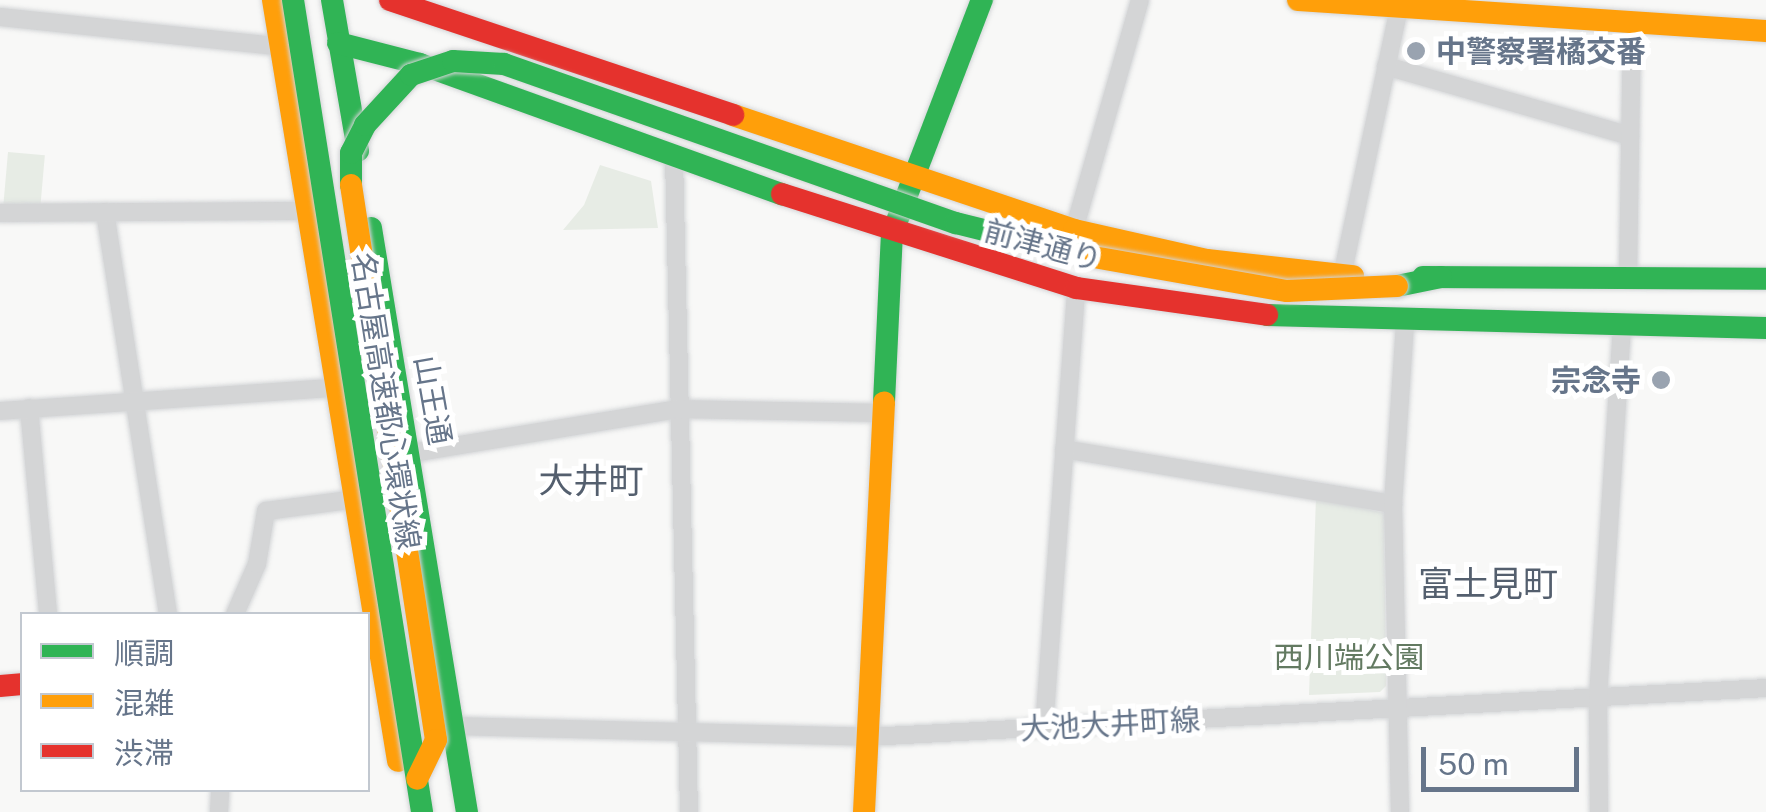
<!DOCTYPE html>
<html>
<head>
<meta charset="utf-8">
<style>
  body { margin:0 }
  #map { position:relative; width:1766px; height:812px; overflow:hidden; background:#f8f8f7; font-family:"Public Sans","Noto Sans JP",sans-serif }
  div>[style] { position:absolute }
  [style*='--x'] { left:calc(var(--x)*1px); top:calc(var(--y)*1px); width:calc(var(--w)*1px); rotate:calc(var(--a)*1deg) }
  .green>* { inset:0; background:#e7ece5; transform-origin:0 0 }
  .roads { filter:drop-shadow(0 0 2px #d4d6d8) drop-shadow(0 0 2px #d4d6d8) }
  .street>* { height:18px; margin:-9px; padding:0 9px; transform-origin:9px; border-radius:9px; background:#d4d5d6 }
  .fast>* { height:22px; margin:-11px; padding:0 11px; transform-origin:11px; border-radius:11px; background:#30b455 }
  .slow>* { height:22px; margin:-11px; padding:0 11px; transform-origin:11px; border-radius:11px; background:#ff9f0a }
  .jam>* { height:22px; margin:-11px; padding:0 11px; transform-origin:11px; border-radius:11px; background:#e5322d }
  .bridges { filter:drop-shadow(0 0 2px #d3d4d6) drop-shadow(0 0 2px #d3d4d6) }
  .fast-bridge>* { height:22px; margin:-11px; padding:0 11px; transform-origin:11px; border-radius:11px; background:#30b455 }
  .slow-bridge>* { height:22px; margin:-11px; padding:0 11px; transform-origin:11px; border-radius:11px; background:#ff9f0a }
  .dots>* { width:28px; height:28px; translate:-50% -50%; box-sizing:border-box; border:5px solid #fff; border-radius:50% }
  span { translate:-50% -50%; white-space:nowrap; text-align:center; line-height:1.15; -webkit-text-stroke:10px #fff; paint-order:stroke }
  .poi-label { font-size:30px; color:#66758a; font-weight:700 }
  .left { translate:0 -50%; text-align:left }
  .right { translate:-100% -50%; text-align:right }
  .street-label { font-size:30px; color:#66758a }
  .park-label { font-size:30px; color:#637a61 }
  .quarter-label { font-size:35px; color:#545f6e }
  .legend { position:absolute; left:20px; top:612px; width:350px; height:180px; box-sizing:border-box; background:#fff; border:2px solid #c2c8d0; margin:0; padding:12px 18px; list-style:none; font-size:30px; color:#66758a }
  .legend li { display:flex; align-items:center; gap:20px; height:50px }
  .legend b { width:50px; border:2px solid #c2c8d0 }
  .scale { position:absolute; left:1421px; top:747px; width:158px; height:45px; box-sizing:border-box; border:5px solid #66758a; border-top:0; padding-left:12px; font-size:30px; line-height:35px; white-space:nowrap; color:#66758a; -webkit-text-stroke:8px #fff; paint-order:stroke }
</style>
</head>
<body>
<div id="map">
  <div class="green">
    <i style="left:8px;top:152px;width:37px;height:54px;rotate:5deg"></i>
    <i style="clip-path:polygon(600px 165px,651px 181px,658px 228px,563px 230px,584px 205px)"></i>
    <i style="clip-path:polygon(1316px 497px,1384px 513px,1386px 686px,1380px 692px,1309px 695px)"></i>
  </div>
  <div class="roads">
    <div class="street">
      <i style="--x:0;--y:17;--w:280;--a:6"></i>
      <i style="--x:1386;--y:66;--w:254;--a:16"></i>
      <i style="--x:674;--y:156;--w:656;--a:88.69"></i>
      <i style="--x:105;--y:212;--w:407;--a:81.1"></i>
      <i style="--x:0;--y:213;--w:308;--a:-0.4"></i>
      <i style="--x:1074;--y:230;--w:239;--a:-74"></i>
      <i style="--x:1342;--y:276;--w:275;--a:-78"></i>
      <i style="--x:1628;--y:277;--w:254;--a:-89.1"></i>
      <i style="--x:29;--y:408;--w:207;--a:84.7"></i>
      <i style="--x:0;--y:411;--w:340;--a:-4"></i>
      <i style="--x:1064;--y:449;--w:334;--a:9.5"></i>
      <i style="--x:412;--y:453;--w:269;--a:-9.4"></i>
      <i style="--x:677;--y:409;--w:206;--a:1.1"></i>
      <i style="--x:235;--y:614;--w:55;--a:-66.3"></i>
      <i style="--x:257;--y:564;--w:54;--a:-80.4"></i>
      <i style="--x:266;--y:511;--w:91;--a:-7.6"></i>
      <i style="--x:453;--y:726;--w:415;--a:1.5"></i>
      <i style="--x:868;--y:737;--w:899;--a:-3.12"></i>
      <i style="--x:1044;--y:728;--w:441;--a:-85.8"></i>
      <i style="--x:219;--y:812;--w:22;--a:-87"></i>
      <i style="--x:1400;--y:812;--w:308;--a:-91.3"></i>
      <i style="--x:1393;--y:504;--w:181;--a:-86.2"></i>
      <i style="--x:1599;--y:812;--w:115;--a:-90.5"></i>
      <i style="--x:1598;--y:697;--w:372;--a:-86.3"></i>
    </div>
    <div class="fast">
      <i style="--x:332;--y:0;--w:153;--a:80.2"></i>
      <i style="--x:338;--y:43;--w:85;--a:14.4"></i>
      <i style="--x:420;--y:64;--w:385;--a:19.8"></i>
      <i style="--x:371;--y:228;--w:592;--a:80.67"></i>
      <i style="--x:1423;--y:277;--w:343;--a:0.3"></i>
      <i style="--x:1397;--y:286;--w:45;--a:-11.6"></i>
      <i style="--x:1267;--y:315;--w:499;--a:1.5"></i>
      <i style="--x:884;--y:402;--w:168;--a:-87.3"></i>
      <i style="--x:892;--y:234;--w:251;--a:-69"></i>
    </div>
    <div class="slow">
      <i style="--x:273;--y:0;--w:771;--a:80.67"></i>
      <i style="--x:1298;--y:0;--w:469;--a:3.8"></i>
      <i style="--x:733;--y:115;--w:360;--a:18.6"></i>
      <i style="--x:1074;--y:230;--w:136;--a:12.7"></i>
      <i style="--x:1207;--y:260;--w:147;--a:6.3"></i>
      <i style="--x:864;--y:812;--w:410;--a:-87.2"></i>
    </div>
    <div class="jam">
      <i style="--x:390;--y:0;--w:362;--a:18.5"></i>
      <i style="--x:782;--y:194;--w:309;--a:17.7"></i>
      <i style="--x:1076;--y:288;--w:193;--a:8"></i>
      <i style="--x:0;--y:686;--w:22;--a:-5"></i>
    </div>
  </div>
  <div class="bridges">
    <div class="fast-bridge">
      <i style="--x:293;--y:0;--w:822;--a:80.97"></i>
      <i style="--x:351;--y:185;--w:32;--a:-90"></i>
      <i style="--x:351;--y:153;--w:31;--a:-63"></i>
      <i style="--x:365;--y:125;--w:68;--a:-47.4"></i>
      <i style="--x:411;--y:75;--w:44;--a:-18.4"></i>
      <i style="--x:453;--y:61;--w:51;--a:3.4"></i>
      <i style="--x:504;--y:64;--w:479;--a:19.4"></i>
      <i style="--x:956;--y:223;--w:136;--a:14"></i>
    </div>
    <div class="slow-bridge">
      <i style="--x:351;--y:185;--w:561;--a:81.29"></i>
      <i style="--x:436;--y:740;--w:43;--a:116"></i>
      <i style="--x:1088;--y:256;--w:202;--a:10"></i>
      <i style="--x:1287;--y:291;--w:110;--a:-2.6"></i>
    </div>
  </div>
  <div class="dots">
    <i style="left:1416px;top:51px;background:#99a3b0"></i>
    <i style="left:1661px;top:380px;background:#99a3b0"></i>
  </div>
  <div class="poi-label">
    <span class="left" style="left:1436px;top:51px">中警察署橘交番</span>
    <span class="right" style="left:1641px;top:380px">宗念寺</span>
  </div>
  <div class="street-label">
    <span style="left:1043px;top:245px;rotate:15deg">前津通り</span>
    <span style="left:433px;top:400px;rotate:80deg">山王通</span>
    <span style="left:386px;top:401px;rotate:81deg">名古屋高速都心環状線</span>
    <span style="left:1110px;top:724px;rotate:-3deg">大池大井町線</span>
  </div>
  <div class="park-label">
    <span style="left:1349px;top:657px">西川端公園</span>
  </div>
  <div class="quarter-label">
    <span style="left:591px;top:481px">大井町</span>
    <span style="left:1488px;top:584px">富士見町</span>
  </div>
  <ul class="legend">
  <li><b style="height:12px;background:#30b455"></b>順調</li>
  <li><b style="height:12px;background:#ff9f0a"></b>混雑</li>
  <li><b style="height:12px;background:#e5322d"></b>渋滞</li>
  </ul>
  <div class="scale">50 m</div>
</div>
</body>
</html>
